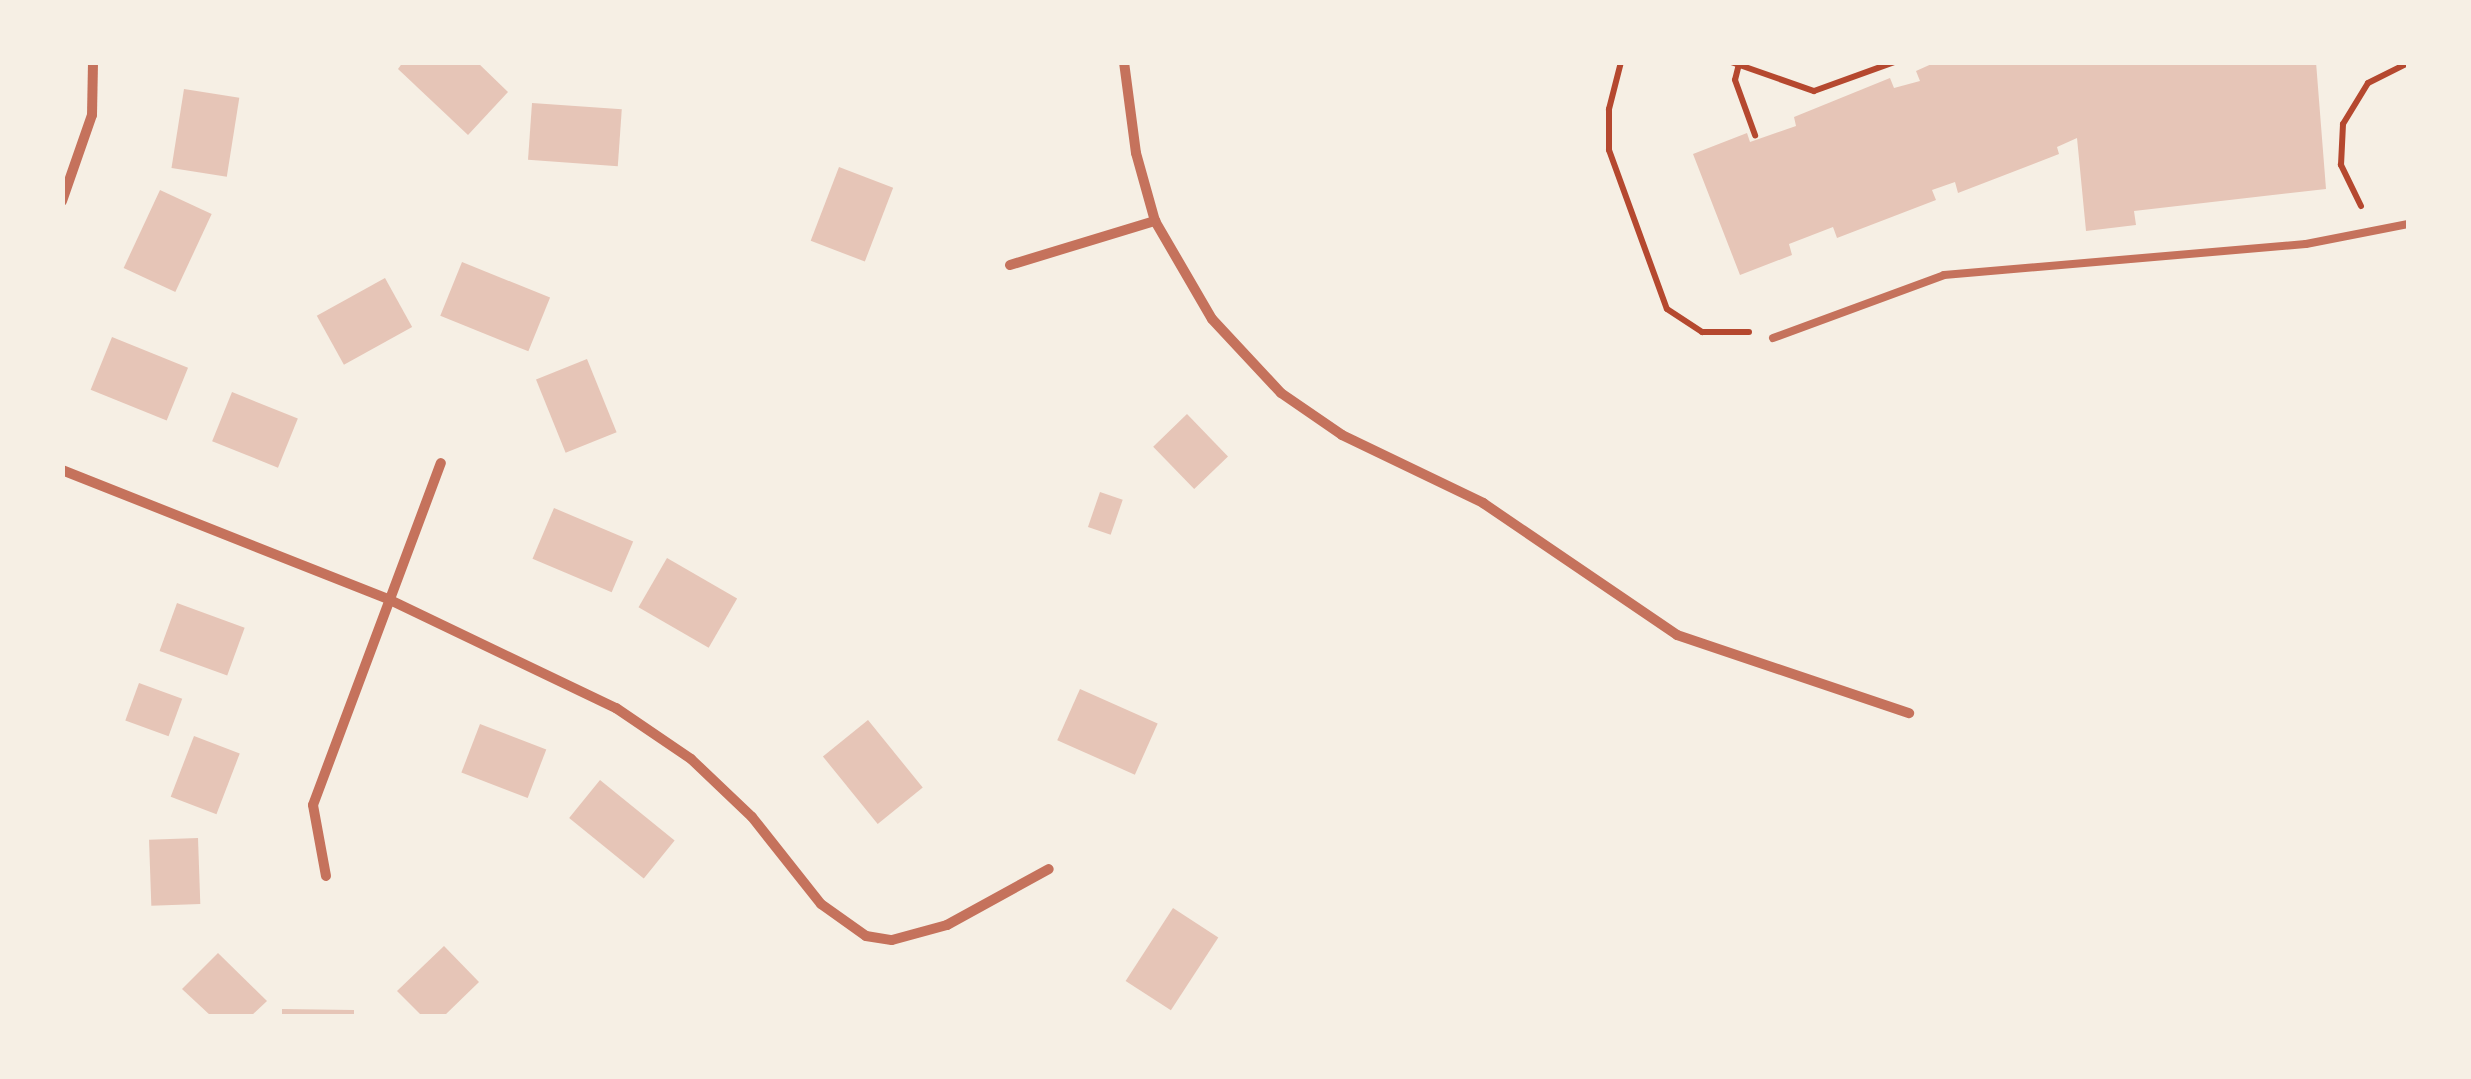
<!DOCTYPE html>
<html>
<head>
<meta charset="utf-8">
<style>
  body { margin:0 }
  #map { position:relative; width:2471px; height:1079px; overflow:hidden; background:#f6efe4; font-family:"Open Sans",sans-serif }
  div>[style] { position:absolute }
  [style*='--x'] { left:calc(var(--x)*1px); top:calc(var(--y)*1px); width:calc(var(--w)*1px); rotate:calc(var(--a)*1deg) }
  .building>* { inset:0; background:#e6c5b7; transform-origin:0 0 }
  .path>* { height:6px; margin:-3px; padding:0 3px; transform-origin:3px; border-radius:3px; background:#b5482f }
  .service>* { height:8px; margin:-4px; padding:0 4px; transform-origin:4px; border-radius:4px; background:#c5725c }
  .minor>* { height:10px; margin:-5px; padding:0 5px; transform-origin:5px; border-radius:5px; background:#c5725c }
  span { translate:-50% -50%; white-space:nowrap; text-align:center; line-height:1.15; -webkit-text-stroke:10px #f6efe4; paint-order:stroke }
  .frame { position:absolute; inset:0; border:65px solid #f6efe4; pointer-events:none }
</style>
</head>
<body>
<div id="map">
  <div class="building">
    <i style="clip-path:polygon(403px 62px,477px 62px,508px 92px,468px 135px,398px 69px)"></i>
    <i style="clip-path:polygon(1936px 62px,2316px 62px,2326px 189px,2134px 211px,2136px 225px,2086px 231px,2077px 138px,2057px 147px,2059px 154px,1958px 193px,1955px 182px,1932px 190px,1936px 200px,1837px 238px,1833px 227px,1789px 244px,1792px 255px,1740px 275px,1693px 154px,1747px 133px,1750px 142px,1796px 126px,1794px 117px,1890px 78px,1894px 88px,1920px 81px,1916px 71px)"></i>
    <i style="left:184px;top:89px;width:56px;height:80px;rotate:9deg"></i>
    <i style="left:532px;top:103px;width:90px;height:57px;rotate:4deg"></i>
    <i style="left:839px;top:167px;width:58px;height:79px;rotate:21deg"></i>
    <i style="left:160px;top:190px;width:57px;height:86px;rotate:25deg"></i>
    <i style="left:462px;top:262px;width:95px;height:58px;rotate:22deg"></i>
    <i style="left:385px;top:278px;width:56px;height:78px;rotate:61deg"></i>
    <i style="left:112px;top:337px;width:82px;height:57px;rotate:22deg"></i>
    <i style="left:587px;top:359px;width:79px;height:55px;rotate:68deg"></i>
    <i style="left:232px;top:392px;width:71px;height:53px;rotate:22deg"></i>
    <i style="left:1187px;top:414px;width:59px;height:47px;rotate:46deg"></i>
    <i style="left:1100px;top:492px;width:24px;height:37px;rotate:19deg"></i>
    <i style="left:554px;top:508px;width:86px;height:55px;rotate:23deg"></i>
    <i style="left:667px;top:558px;width:81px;height:57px;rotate:30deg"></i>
    <i style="left:177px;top:603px;width:72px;height:51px;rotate:20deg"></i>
    <i style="left:139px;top:683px;width:46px;height:40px;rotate:20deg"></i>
    <i style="left:1080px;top:689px;width:85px;height:56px;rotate:24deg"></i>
    <i style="left:868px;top:720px;width:87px;height:58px;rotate:51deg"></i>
    <i style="left:480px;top:724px;width:71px;height:52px;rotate:21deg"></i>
    <i style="left:194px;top:736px;width:49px;height:65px;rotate:21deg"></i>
    <i style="left:600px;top:780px;width:96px;height:49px;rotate:39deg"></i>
    <i style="left:198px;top:838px;width:66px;height:49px;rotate:88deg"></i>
    <i style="left:1173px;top:908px;width:54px;height:87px;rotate:33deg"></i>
    <i style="clip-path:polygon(444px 946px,479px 982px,444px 1016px,422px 1016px,397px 991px)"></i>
    <i style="clip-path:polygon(218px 953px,267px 1001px,251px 1016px,211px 1016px,182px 989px)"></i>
    <i style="clip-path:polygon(282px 1009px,354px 1010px,354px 1016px,282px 1016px)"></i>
  </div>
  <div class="path">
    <i style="--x:1621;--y:62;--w:49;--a:104.3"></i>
    <i style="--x:1609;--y:109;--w:41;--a:90"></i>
    <i style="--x:1609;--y:150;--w:169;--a:70"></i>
    <i style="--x:1667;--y:309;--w:42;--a:33.3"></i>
    <i style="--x:1702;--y:332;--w:47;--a:0"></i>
    <i style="--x:1731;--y:62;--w:88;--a:19.3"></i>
    <i style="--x:1814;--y:91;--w:85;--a:-19.9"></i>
    <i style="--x:1739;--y:64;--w:16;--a:104"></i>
    <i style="--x:1735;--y:80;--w:59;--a:70"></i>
    <i style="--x:2361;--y:206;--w:46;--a:-116"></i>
    <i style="--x:2341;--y:165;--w:41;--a:-87.2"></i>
    <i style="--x:2343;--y:124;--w:48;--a:-58.6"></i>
    <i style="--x:2368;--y:83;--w:45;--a:-26.6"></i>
  </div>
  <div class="service">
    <i style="--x:1773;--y:338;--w:182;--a:-20.2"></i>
    <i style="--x:1944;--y:275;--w:363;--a:-4.9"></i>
    <i style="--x:2306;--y:244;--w:104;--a:-11.1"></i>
  </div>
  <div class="minor">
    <i style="--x:1124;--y:62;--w:92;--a:82.5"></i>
    <i style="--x:1136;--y:153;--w:71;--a:74.4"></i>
    <i style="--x:1155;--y:221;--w:113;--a:59.8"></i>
    <i style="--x:1212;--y:319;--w:101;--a:47"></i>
    <i style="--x:1281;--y:393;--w:74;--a:34.5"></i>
    <i style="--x:1342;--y:435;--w:157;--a:25.7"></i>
    <i style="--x:1483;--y:503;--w:235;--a:34.2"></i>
    <i style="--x:1677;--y:635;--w:245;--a:18.6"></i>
    <i style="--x:62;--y:201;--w:91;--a:-70.8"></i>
    <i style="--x:92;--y:115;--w:53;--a:-88.9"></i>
    <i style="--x:1010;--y:265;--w:152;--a:-16.9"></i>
    <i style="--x:62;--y:470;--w:351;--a:21.6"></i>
    <i style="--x:388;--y:599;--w:253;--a:25.6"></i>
    <i style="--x:616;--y:708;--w:91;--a:34.2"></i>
    <i style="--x:691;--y:759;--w:84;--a:43.6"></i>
    <i style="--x:752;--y:817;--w:111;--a:51.6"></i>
    <i style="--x:821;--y:904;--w:55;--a:35.4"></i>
    <i style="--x:866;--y:936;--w:26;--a:9"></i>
    <i style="--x:892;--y:940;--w:57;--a:-15.3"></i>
    <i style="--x:947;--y:925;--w:116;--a:-28.8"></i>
    <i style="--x:326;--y:876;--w:72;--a:-100.4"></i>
    <i style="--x:313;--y:805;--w:365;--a:-69.5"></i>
  </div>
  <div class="frame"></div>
</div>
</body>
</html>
